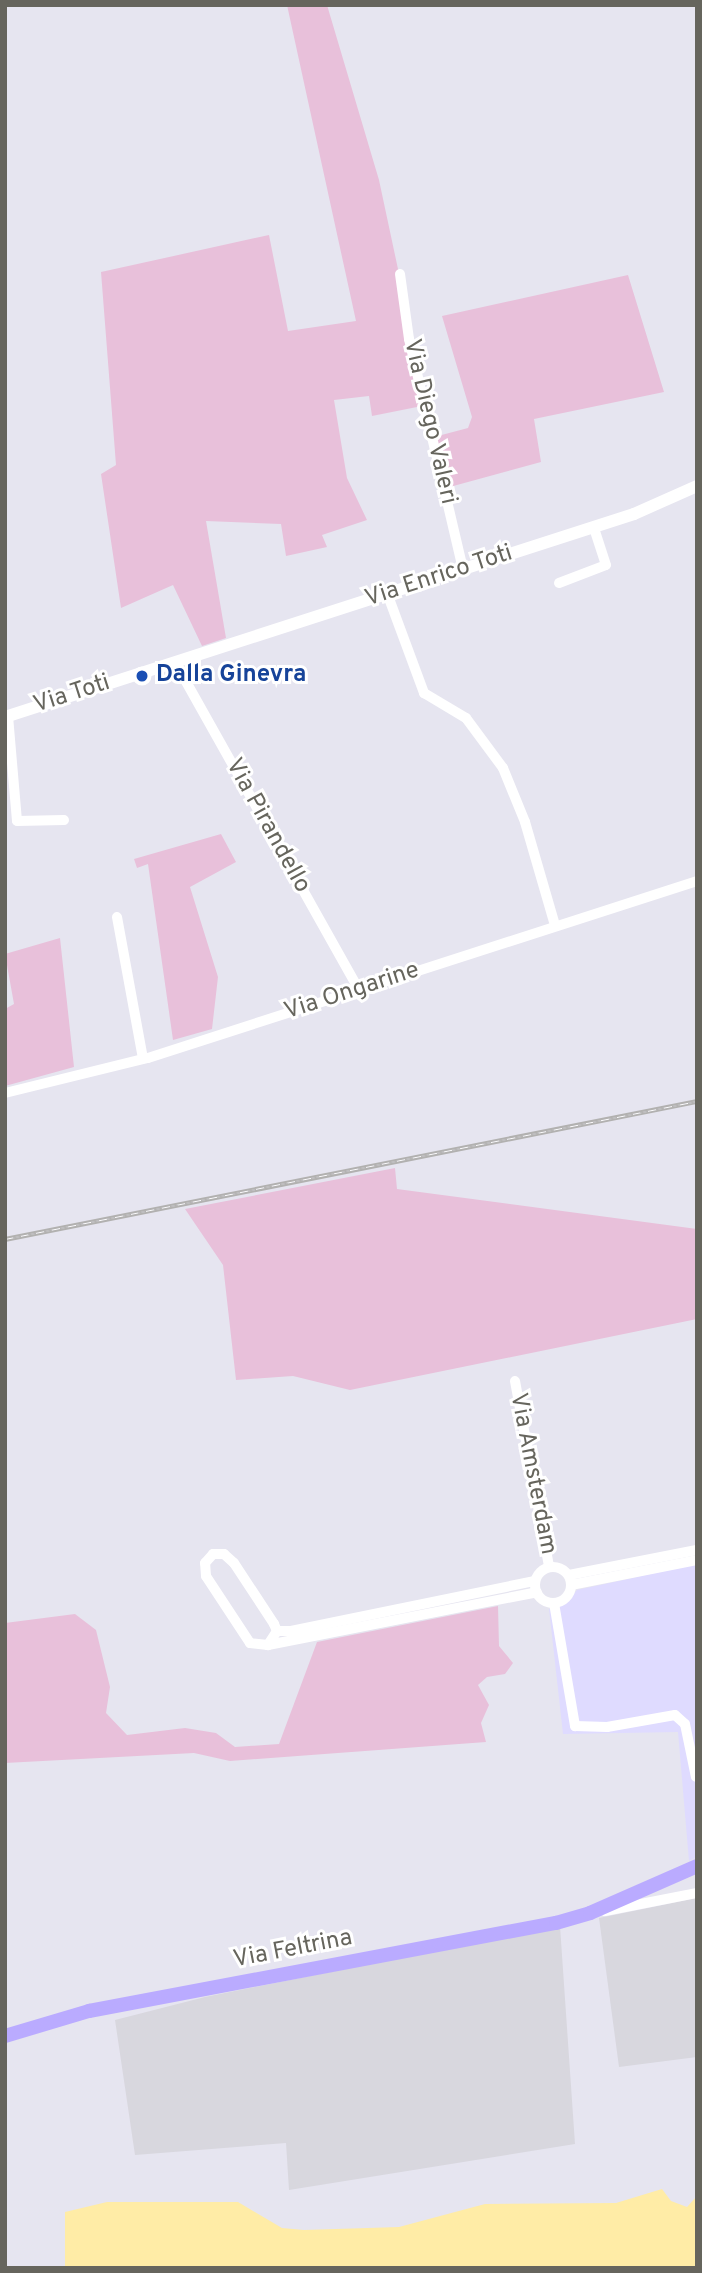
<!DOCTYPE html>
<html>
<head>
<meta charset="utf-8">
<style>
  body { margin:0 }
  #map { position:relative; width:702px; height:2273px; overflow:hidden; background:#e6e5f0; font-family:Overpass,sans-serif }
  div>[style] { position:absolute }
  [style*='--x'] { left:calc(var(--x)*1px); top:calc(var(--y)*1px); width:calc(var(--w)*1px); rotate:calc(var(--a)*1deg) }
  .commercial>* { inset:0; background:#dfdbff }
  .industrial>* { inset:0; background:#d8d7de }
  .green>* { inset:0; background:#e8c0da }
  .water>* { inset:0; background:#ffeca6 }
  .street>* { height:10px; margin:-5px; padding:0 5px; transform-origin:5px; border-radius:5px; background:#fff }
  .street>.ring { margin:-5px; padding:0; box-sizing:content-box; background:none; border:10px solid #fff; border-radius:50% }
  .secondary>* { height:12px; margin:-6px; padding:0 6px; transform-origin:6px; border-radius:6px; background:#fff }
  .primary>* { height:14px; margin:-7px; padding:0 7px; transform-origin:7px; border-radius:7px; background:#baabff }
  .rail>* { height:5px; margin-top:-2.5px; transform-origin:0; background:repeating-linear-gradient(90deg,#fff 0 8px,#b2b1b0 0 16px); box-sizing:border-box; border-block:2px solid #b2b1b0 }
  .dots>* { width:19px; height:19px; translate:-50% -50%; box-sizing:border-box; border:4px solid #fff; border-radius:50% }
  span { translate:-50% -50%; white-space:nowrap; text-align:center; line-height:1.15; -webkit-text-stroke:6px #fff; paint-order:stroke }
  .street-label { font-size:24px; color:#66655d }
  .transit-label { font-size:24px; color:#164399; font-weight:700 }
  .left { translate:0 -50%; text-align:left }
  .frame { position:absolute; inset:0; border:7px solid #66655d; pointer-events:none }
</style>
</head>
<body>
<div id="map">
  <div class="commercial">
    <i style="clip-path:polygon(697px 1564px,697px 1857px,689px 1861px,678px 1732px,563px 1734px,549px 1609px,566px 1604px,577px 1590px)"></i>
  </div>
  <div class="industrial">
    <i style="clip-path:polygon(697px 1898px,697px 2057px,619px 2067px,599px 1918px)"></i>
    <i style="clip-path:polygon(560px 1926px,575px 2144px,289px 2190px,286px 2143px,135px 2155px,115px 2020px,205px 1997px)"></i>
  </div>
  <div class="green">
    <i style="clip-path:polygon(287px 5px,327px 5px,379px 180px,427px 405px,372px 416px,369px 396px,334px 400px,347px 478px,367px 520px,322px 535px,327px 547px,286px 556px,281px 524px,206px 521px,226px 638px,202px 646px,173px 585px,121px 608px,101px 474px,116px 465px,101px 272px,269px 235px,288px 331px,356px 321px)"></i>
    <i style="clip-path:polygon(628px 275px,664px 392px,534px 419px,541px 462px,446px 488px,434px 437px,468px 428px,472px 417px,442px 316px)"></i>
    <i style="clip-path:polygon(221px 834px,236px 862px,190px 887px,218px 977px,212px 1029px,173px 1040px,148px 864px,137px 868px,134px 859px)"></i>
    <i style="clip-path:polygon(60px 938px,74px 1067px,5px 1086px,5px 1009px,14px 1004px,5px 954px)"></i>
    <i style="clip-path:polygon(395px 1168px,397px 1189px,697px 1229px,697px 1319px,350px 1390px,293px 1376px,236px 1380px,223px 1265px,185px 1209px)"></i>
    <i style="clip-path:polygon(498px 1606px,499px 1646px,513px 1663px,505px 1674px,487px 1677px,478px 1685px,489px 1705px,481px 1723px,486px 1742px,230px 1761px,194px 1753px,5px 1763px,5px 1623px,75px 1614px,96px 1630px,110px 1687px,106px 1713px,127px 1735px,185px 1728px,216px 1733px,235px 1747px,279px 1744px,317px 1642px)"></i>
  </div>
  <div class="water">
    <i style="clip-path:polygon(662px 2189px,671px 2201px,687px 2207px,697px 2196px,697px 2268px,65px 2266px,65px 2212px,107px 2202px,238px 2202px,282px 2228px,304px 2230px,399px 2227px,485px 2204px,616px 2203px)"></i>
  </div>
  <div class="street">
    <i style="--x:400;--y:274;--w:66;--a:82.1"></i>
    <i style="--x:409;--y:339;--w:236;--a:76.8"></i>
    <i style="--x:559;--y:583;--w:50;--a:-21"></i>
    <i style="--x:606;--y:565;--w:40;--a:-108"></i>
    <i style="--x:387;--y:593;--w:107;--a:69.7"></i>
    <i style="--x:424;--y:693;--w:49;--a:30.8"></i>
    <i style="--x:466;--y:718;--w:62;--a:53.5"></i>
    <i style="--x:503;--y:768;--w:58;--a:67.8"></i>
    <i style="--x:525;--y:822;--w:107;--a:73.8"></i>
    <i style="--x:175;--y:662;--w:376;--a:60.7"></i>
    <i style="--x:8;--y:716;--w:105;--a:85.1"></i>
    <i style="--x:17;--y:821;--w:47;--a:-1.2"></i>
    <i style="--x:117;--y:917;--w:144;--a:79.6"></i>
    <i style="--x:5;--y:1093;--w:147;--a:-13.8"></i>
    <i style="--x:148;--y:1058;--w:577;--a:-17.87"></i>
    <i style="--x:515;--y:1381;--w:189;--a:79.6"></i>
    <i style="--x:213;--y:1554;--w:11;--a:0"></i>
    <i style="--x:224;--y:1554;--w:13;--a:42"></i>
    <i style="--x:234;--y:1563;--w:73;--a:56.7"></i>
    <i style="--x:274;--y:1624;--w:8;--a:67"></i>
    <i style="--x:277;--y:1631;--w:17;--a:123"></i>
    <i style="--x:268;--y:1645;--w:18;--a:-174"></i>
    <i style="--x:250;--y:1643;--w:80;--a:-123.3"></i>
    <i style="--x:206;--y:1576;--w:13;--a:-94"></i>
    <i style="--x:205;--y:1563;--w:12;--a:-48"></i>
    <i class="ring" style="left:535px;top:1567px;width:26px;height:26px"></i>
    <i style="--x:569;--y:1575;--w:130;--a:-11.1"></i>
    <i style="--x:571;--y:1585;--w:128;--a:-11.2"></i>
    <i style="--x:554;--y:1603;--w:125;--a:80.3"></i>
    <i style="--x:575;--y:1726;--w:32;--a:2"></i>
    <i style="--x:607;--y:1727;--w:69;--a:-10"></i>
    <i style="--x:675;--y:1715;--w:13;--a:42"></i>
    <i style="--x:685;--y:1724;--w:54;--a:78.3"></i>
    <i style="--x:277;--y:1631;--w:14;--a:0"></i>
    <i style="--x:291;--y:1631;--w:249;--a:-11.6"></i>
    <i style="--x:268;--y:1645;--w:274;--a:-11.1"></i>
    <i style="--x:605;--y:1911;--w:94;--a:-11.1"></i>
  </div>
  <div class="secondary">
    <i style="--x:5;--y:717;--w:661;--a:-17.89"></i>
    <i style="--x:634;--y:514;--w:69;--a:-24"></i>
  </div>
  <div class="primary">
    <i style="--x:5;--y:2036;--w:88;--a:-16.6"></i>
    <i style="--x:89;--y:2011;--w:475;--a:-10.7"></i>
    <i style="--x:556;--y:1923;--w:35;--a:-16"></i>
    <i style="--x:590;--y:1913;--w:117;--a:-23.7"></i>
  </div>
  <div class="rail">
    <i style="--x:5;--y:1239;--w:706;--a:-11.28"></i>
  </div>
  <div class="dots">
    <i style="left:142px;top:676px;background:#1a4fb4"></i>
  </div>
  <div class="street-label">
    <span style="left:429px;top:422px;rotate:77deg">Via Diego Valeri</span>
    <span style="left:439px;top:577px;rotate:-18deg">Via Enrico Toti</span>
    <span style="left:72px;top:695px;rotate:-18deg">Via Toti</span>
    <span style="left:267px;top:826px;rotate:61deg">Via Pirandello</span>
    <span style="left:352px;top:992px;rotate:-18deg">Via Ongarine</span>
    <span style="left:532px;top:1474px;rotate:79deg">Via Amsterdam</span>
    <span style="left:293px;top:1950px;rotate:-11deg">Via Feltrina</span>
  </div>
  <div class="transit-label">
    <span class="left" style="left:156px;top:676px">Dalla Ginevra</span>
  </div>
  <div class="frame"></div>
</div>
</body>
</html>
